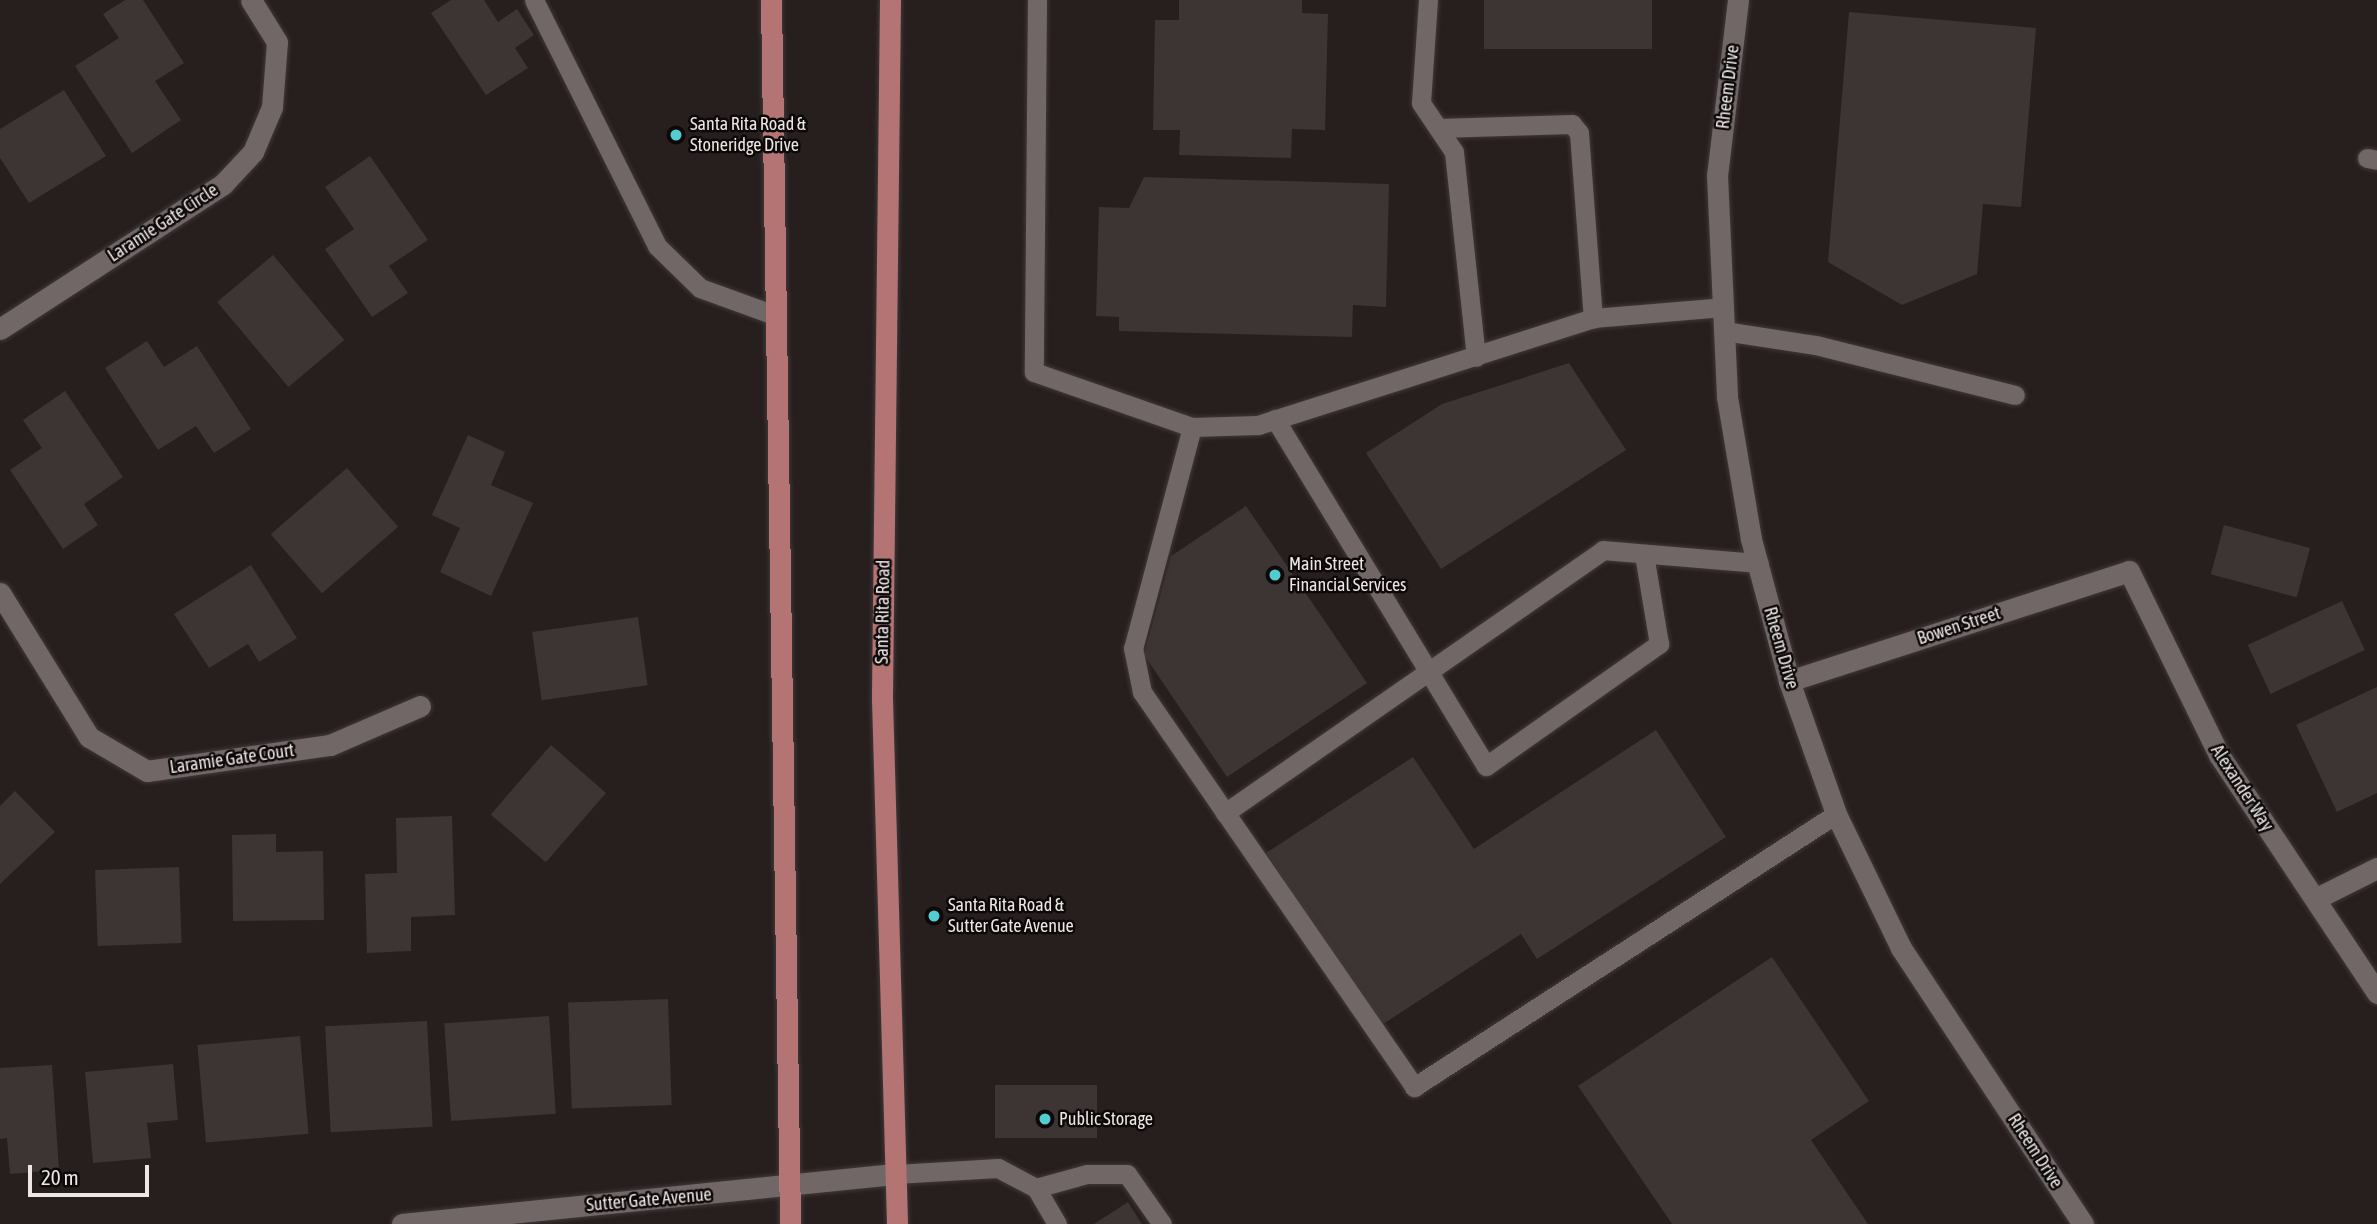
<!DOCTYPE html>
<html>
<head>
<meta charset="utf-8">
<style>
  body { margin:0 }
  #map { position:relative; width:2377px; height:1224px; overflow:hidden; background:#271e1e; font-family:"Asap Condensed",sans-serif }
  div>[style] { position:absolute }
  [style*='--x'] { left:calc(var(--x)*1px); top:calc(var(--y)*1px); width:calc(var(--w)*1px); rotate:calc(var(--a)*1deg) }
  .building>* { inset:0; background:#3d3434; transform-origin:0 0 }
  .roads { filter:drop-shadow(0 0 2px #403939) drop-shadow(0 0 2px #403939) }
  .service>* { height:19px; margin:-9.5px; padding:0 9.5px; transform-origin:9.5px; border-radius:9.5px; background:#716767 }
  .minor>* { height:21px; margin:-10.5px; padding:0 10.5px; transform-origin:10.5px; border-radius:10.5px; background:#716767 }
  .primary>* { height:21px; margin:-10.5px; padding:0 10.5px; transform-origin:10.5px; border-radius:10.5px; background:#b47474 }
  .dots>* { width:19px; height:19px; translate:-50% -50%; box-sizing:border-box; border:4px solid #0d0909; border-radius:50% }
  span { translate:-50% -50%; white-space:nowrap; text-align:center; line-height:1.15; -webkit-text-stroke:5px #0d0909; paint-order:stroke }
  .street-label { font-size:18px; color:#ece6e5 }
  .poi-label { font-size:18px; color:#ece6e5 }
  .left { translate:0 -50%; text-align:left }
  .scale { position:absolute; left:28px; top:1165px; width:121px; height:32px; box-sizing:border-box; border:4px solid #ece6e5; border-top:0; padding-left:9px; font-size:21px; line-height:24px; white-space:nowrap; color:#ece6e5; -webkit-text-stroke:5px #0d0909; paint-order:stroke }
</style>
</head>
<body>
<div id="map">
  <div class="building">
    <i style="clip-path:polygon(125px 0,143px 0,184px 63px,155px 81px,181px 120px,132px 153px,75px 66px,119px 38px,103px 14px)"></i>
    <i style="clip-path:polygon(451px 0,484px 0,498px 22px,517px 9px,534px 35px,515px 48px,528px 68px,486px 95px,431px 13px)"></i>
    <i style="clip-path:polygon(1179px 0,1302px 0,1302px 13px,1328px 14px,1325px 130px,1292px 129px,1291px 158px,1179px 155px,1180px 130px,1153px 130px,1155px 20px,1179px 20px)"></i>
    <i style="left:1484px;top:0;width:168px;height:49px"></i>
    <i style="clip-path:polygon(1849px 12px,2036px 28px,2021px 207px,1983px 204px,1977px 274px,1902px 305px,1828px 262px)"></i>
    <i style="clip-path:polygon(64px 90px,106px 156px,29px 203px,0 158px,0 129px)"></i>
    <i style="clip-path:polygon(370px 156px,428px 240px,389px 266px,408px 293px,372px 317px,325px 249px,354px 229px,325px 187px)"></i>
    <i style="clip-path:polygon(1144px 177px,1389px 184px,1386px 307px,1353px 305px,1352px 337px,1119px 331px,1119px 317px,1096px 316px,1099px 207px,1129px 208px)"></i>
    <i style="left:273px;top:255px;width:111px;height:73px;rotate:50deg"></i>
    <i style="clip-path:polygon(147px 341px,164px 367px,197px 346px,251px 429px,214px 453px,196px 426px,158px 450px,105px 368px)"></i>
    <i style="clip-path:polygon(1569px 363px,1626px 450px,1441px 569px,1366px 453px,1442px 404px)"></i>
    <i style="clip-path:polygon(65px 391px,123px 477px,84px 504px,98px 525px,63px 549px,10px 470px,42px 448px,23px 420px)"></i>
    <i style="clip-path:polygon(468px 435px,505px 452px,491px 485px,533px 503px,491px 596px,440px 572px,460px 528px,432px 515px)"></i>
    <i style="left:347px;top:468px;width:78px;height:101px;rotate:49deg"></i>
    <i style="clip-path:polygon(1246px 506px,1367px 683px,1227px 777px,1144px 655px,1171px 556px)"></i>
    <i style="left:2224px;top:525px;width:89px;height:51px;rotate:15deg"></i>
    <i style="clip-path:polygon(251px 565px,297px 638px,259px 662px,248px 644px,209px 668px,174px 614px)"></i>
    <i style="left:2342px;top:601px;width:54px;height:104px;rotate:65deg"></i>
    <i style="left:638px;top:617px;width:69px;height:107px;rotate:82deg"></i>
    <i style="clip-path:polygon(2377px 687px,2377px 793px,2337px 812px,2296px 725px)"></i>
    <i style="clip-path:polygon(1656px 730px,1726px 837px,1537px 959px,1521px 934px,1380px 1026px,1266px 853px,1413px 757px,1474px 849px)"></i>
    <i style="left:551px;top:745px;width:73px;height:92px;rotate:41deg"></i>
    <i style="clip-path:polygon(15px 791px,55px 832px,0 884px,0 806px)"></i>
    <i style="clip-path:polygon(452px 816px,455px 915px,411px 917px,411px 951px,367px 953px,365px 874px,397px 873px,396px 818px)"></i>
    <i style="clip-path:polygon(276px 834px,276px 852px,323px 851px,324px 920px,233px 921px,232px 835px)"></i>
    <i style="left:179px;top:867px;width:76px;height:84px;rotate:88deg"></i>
    <i style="clip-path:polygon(1772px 957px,1869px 1101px,1811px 1140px,1868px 1224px,1672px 1224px,1578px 1086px)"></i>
    <i style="left:668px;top:999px;width:106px;height:100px;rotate:88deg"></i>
    <i style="left:549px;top:1016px;width:98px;height:105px;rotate:86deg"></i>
    <i style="left:427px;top:1021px;width:106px;height:102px;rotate:87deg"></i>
    <i style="left:300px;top:1036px;width:98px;height:103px;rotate:85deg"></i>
    <i style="clip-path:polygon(173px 1064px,178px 1120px,147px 1123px,151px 1158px,93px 1163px,85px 1072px)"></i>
    <i style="clip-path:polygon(52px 1065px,59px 1170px,10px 1174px,7px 1138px,0 1139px,0 1068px)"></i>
    <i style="left:1097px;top:1085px;width:53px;height:102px;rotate:90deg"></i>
    <i style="clip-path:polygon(1128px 1202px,1142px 1224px,1094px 1224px)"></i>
  </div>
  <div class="roads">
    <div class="service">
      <i style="--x:534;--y:0;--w:275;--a:63.4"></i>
      <i style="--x:657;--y:246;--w:60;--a:44.3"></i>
      <i style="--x:700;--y:288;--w:77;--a:19.9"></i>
      <i style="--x:1037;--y:0;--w:372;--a:90.5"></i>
      <i style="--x:1034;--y:372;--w:167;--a:19.2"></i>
      <i style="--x:1192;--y:427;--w:66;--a:-1.7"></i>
      <i style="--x:1258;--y:425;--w:352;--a:-17.7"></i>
      <i style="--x:1593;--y:318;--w:130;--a:-4.8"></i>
      <i style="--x:1428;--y:0;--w:103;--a:93.9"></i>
      <i style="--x:1421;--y:103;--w:59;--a:56"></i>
      <i style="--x:1454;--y:152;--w:206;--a:83.9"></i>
      <i style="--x:1438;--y:128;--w:134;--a:-1.7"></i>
      <i style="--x:1572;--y:124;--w:11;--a:52"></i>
      <i style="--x:1579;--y:133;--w:186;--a:85.7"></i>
      <i style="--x:2367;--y:158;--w:10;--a:11"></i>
      <i style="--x:1724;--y:331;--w:93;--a:8.7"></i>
      <i style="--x:1816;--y:345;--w:205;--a:14.1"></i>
      <i style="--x:1275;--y:419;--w:406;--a:58.7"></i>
      <i style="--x:1486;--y:766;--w:212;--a:-35.2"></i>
      <i style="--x:1659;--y:644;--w:91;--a:-99.5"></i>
      <i style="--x:1192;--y:427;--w:229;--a:104.9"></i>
      <i style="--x:1133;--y:648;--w:45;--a:78.4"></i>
      <i style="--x:1142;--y:692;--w:480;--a:55.4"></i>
      <i style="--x:1414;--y:1087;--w:503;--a:-32.9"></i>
      <i style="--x:1225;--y:813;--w:460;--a:-34.8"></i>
      <i style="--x:1603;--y:550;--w:156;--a:4.8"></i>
      <i style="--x:896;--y:1174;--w:102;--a:-3.4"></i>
      <i style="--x:998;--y:1168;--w:43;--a:27.8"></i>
      <i style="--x:1036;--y:1188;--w:42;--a:59.7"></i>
      <i style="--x:1036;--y:1188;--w:53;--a:-15.4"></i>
      <i style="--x:1087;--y:1174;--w:40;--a:0"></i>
      <i style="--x:1127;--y:1174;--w:61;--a:55"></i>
    </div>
    <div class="minor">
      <i style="--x:1738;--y:0;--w:176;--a:96.8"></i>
      <i style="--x:1717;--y:175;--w:222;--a:87.4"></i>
      <i style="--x:1727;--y:397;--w:144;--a:80.4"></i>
      <i style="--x:1751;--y:539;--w:147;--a:75"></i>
      <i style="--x:1789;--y:681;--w:141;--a:70.5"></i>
      <i style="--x:1836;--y:814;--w:149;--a:64.1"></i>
      <i style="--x:1901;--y:948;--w:331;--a:56.6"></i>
      <i style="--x:0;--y:329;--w:266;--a:-33"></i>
      <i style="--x:223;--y:184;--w:44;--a:-46.8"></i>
      <i style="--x:253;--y:152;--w:49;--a:-67.1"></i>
      <i style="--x:272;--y:107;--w:65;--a:-85.6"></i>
      <i style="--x:277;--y:42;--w:49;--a:-121.8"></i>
      <i style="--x:0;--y:593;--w:169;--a:58.3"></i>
      <i style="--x:89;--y:737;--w:67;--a:30.4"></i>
      <i style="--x:147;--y:771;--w:185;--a:-8.1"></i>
      <i style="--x:330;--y:745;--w:98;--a:-23.4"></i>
      <i style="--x:1789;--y:681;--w:357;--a:-17.9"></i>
      <i style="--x:2129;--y:571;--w:205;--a:63.9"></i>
      <i style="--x:2219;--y:755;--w:286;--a:56.4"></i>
      <i style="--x:2315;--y:899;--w:69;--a:-26.6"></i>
      <i style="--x:402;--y:1224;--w:497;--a:-5.8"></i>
    </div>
    <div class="primary">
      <i style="--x:771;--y:0;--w:1224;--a:89.11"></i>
      <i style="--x:890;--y:0;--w:699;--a:90.66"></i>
      <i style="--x:882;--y:699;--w:525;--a:88.36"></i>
    </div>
  </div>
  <div class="dots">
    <i style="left:676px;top:135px;background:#52cdd0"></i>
    <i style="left:1275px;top:575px;background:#52cdd0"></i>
    <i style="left:934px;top:916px;background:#52cdd0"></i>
    <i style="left:1045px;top:1119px;background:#52cdd0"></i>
  </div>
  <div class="street-label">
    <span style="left:1728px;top:87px;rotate:-83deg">Rheem Drive</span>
    <span style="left:163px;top:223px;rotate:-33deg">Laramie Gate Circle</span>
    <span style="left:883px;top:612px;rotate:-89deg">Santa Rita Road</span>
    <span style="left:1959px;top:626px;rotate:-18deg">Bowen Street</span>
    <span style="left:1781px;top:648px;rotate:74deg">Rheem Drive</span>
    <span style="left:232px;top:759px;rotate:-8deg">Laramie Gate Court</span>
    <span style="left:2242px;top:788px;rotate:57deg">Alexander Way</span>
    <span style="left:2035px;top:1151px;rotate:57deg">Rheem Drive</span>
    <span style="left:649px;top:1200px;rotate:-5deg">Sutter Gate Avenue</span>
  </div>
  <div class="poi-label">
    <span class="left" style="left:690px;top:135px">Santa Rita Road &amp;<br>Stoneridge Drive</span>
    <span class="left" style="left:1289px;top:575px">Main Street<br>Financial Services</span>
    <span class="left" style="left:948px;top:916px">Santa Rita Road &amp;<br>Sutter Gate Avenue</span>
    <span class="left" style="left:1059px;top:1119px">Public Storage</span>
  </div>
  <div class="scale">20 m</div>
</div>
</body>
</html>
